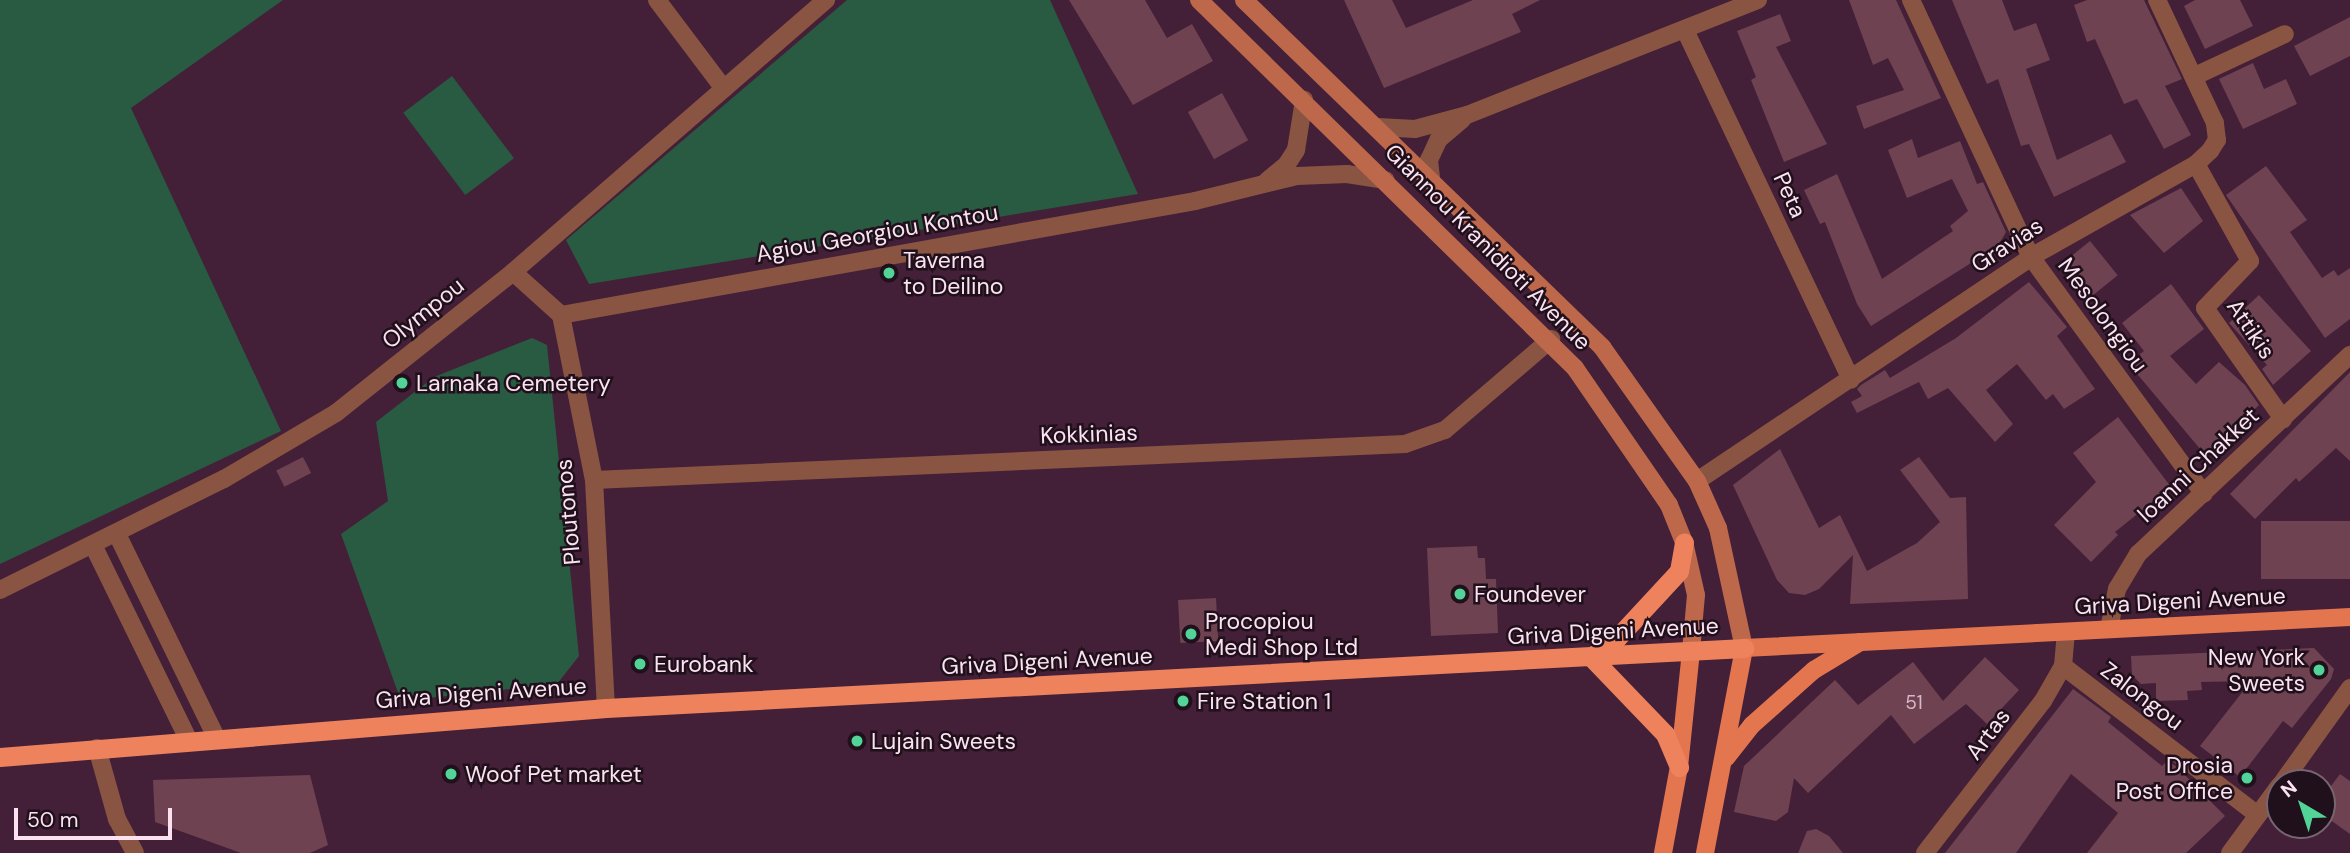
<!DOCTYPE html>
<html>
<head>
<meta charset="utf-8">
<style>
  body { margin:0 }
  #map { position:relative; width:2350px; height:853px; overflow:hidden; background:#432038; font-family:"DM Sans",sans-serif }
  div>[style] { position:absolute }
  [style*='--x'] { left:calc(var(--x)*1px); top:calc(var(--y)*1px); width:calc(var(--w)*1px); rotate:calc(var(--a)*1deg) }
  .green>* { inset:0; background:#285b42; transform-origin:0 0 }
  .building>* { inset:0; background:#6e4250; transform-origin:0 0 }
  .minor>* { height:18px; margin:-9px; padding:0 9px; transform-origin:9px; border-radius:9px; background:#8a5442 }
  .tertiary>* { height:18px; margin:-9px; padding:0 9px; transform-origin:9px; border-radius:9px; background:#8a5442 }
  .secondary>* { height:18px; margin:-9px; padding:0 9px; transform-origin:9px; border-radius:9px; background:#bd684a }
  .primary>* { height:18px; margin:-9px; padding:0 9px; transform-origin:9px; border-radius:9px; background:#e4764f }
  .trunk>* { height:19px; margin:-9.5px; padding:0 9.5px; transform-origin:9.5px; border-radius:9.5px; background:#ee825c }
  .dots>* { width:19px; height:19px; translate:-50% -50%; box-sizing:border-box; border:4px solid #20101b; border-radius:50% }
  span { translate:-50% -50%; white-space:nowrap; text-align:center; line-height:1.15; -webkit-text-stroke:5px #20101b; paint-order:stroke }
  .number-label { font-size:19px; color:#d7bac9 }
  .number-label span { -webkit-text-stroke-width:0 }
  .street-label { font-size:23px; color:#fae2f1 }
  .poi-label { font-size:23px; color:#fae2f1 }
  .left { translate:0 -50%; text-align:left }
  .right { translate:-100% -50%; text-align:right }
  .north { position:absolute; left:2266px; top:769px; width:70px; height:70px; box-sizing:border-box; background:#20101b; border:2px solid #776471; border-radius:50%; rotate:321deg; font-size:19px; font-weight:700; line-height:28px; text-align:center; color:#fae2f1 }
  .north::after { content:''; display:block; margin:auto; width:24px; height:32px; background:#52d397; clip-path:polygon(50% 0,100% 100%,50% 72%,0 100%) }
  .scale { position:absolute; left:14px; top:808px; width:158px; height:32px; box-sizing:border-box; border:4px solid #fae2f1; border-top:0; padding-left:9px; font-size:21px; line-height:24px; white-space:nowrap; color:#fae2f1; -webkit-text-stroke:5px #20101b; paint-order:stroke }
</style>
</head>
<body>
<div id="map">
  <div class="green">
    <i style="clip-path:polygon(0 0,283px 0,131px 108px,281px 431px,0 564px)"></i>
    <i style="clip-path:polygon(847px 0,1050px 0,1138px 194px,589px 284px,566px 240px)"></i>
    <i style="left:452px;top:76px;width:103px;height:61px;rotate:53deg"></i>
    <i style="clip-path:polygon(532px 338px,547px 345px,579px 656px,557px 684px,401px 701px,341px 534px,388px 501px,376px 422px,434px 377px)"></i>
  </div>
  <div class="building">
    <i style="clip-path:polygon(1069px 0,1145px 0,1167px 38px,1192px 24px,1213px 61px,1133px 105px)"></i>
    <i style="clip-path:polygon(1344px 0,1392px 0,1406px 28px,1473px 0,1540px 0,1512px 14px,1521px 32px,1384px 88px)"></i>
    <i style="clip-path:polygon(1849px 0,1896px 0,1941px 98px,1864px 129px,1856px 106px,1904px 90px,1888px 58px,1873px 65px)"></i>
    <i style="clip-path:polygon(1952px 0,2002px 0,2014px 31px,2036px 23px,2050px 60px,2026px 69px,2057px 160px,2111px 134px,2126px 162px,2054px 197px,2029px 144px,2021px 146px,1998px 79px,1987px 84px)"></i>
    <i style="clip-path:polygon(2087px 0,2144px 0,2182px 79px,2165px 86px,2191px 135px,2164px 149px,2137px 99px,2124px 104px,2095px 39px,2087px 42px,2074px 5px)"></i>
    <i style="clip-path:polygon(2195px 0,2240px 0,2253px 26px,2205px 49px,2184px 6px)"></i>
    <i style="clip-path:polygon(1780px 14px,1791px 41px,1776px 47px,1827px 144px,1784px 162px,1751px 80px,1756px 77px,1737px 31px)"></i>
    <i style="clip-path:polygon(2350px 17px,2350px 56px,2310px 76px,2294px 46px)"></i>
    <i style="clip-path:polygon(2253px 63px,2264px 89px,2286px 79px,2297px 104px,2243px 129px,2219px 79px)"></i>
    <i style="left:1222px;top:93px;width:54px;height:39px;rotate:61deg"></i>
    <i style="clip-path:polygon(1912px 139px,1918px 158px,1960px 141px,1977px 184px,1983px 182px,2006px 232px,1998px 246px,1871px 326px,1857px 304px,1825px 222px,1820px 224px,1804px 190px,1837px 174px,1882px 279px,1953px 231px,1950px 226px,1968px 211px,1952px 179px,1907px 198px,1888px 150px)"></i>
    <i style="clip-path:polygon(2266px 166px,2307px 220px,2290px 232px,2322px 278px,2334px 270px,2338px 276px,2350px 268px,2350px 319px,2325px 338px,2226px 195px)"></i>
    <i style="clip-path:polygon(2181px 188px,2203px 221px,2164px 253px,2130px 215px)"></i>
    <i style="left:2090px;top:241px;width:44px;height:39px;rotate:51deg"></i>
    <i style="clip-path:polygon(2029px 282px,2067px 327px,2057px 336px,2095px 389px,2064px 409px,2053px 394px,2046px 400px,2017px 364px,1986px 390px,2013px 424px,1995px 442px,1948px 388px,1928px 399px,1919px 382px,1857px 413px,1851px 402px,1862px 396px,1857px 389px,1861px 385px,1885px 370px,1890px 378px,1956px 338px)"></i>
    <i style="clip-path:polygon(2171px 284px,2204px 329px,2170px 356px,2196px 384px,2219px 362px,2245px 385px,2259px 405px,2206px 456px,2128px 363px,2144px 351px,2122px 323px)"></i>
    <i style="clip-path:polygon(2259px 295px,2311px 351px,2273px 385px,2262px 369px,2267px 365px,2229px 323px)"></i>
    <i style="clip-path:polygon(2350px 372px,2350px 461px,2336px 448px,2299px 482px,2296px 478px,2255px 519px,2230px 494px)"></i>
    <i style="clip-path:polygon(2118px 417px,2171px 487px,2115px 532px,2118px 535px,2091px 562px,2054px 525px,2096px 482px,2073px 453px)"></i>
    <i style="clip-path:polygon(1780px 449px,1819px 528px,1840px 515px,1867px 571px,1917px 543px,1940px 522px,1900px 470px,1919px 457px,1950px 498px,1966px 497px,1968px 599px,1850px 604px,1853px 555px,1819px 589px,1805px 595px,1789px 593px,1777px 580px,1733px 485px)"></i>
    <i style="left:303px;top:457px;width:18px;height:30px;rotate:63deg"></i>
    <i style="left:2350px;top:521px;width:58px;height:89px;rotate:90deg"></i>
    <i style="clip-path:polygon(1477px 546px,1478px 558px,1485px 558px,1486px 579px,1496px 579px,1498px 633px,1431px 636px,1427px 548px)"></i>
    <i style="left:1216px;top:598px;width:43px;height:38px;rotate:87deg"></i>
    <i style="clip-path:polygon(2314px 648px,2334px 669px,2331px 679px,2292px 728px,2283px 721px,2240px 777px,2200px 746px,2251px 681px,2201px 682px,2202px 690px,2187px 691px,2188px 700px,2156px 701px,2156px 683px,2141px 684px,2132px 675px,2131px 656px)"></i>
    <i style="clip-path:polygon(1985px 657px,2019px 690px,1987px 724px,1966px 704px,1914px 744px,1891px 715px,1808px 793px,1794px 778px,1788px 812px,1776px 821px,1734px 812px,1744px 766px,1835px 680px,1858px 705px,1913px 662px,1943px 701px)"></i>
    <i style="clip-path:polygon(2073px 689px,2111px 717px,2108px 722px,2162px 766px,2168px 760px,2180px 770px,2225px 816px,2186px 853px,2087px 853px,2118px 813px,2071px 774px,2016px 853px,1945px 853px)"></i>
    <i style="clip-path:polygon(2340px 774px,2350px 781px,2350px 834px,2322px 814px,2322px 798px)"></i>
    <i style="clip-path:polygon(310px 775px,328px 845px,310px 853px,241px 853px,155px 822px,153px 780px)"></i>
    <i style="clip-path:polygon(1816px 829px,1829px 836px,1843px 853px,1798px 853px,1807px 831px)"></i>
  </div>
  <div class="minor">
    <i style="--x:657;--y:0;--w:111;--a:53"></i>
    <i style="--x:1911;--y:0;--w:284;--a:65"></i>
    <i style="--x:2031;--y:257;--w:293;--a:53.9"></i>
    <i style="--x:1685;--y:30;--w:387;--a:64.6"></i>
    <i style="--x:2195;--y:76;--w:99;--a:-25"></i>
    <i style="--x:1378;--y:127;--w:37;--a:3"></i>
    <i style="--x:1415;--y:129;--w:54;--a:-15.1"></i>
    <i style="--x:1467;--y:115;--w:313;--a:-21.6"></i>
    <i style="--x:2196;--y:164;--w:111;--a:60.9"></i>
    <i style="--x:2250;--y:261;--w:65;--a:133.8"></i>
    <i style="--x:2205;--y:308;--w:136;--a:54.9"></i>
    <i style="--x:1431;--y:177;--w:17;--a:-97"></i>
    <i style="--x:1429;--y:160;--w:23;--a:-65"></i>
    <i style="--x:1439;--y:139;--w:30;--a:-40"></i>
    <i style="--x:1267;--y:181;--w:26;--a:-40"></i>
    <i style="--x:1287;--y:164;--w:17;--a:-57"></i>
    <i style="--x:1296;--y:150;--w:51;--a:-80.9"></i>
    <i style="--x:513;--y:272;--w:64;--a:41.9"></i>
    <i style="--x:561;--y:315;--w:644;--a:-10.19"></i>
    <i style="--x:1195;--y:201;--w:105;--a:-13.8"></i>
    <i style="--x:1297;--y:176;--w:50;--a:-2.3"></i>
    <i style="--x:1347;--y:174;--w:39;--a:9"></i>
    <i style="--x:561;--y:315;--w:168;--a:78.7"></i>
    <i style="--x:594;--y:480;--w:228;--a:87"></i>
    <i style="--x:594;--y:480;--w:812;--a:-2.54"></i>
    <i style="--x:1405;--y:444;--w:42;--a:-19.3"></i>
    <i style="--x:1445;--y:430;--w:140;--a:-40.6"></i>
    <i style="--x:1697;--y:481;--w:402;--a:-33.8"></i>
    <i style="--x:2031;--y:257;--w:189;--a:-29.4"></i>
    <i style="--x:2196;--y:164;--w:19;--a:-43"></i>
    <i style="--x:2210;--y:151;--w:13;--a:-58"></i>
    <i style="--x:2217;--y:140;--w:17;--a:-97"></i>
    <i style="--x:2215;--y:123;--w:136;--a:-115.2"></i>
    <i style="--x:2109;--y:629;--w:41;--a:-78.7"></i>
    <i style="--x:2117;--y:589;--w:41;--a:-59"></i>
    <i style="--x:2138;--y:554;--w:291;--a:-43.2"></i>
    <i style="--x:2063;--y:666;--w:245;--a:37.4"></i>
    <i style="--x:97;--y:748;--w:74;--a:74.3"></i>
    <i style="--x:117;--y:819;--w:38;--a:62"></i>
    <i style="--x:2282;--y:783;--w:117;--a:-54.4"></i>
    <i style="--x:1925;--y:853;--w:192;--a:-52.2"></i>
    <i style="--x:2043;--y:701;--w:40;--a:-60.3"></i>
    <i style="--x:2063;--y:666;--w:34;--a:-85"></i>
    <i style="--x:2230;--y:853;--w:84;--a:-53.7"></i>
  </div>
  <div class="tertiary">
    <i style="--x:117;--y:534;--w:226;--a:64"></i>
    <i style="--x:93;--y:545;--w:216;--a:63.9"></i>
    <i style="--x:0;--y:590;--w:250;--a:-26.4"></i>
    <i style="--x:224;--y:479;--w:130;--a:-30.5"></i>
    <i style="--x:336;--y:413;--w:226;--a:-38.5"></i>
    <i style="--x:513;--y:272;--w:415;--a:-41"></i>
  </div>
  <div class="secondary">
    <i style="--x:1199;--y:0;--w:526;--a:44.38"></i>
    <i style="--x:1575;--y:368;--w:166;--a:55.5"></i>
    <i style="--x:1669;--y:505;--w:40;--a:68"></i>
    <i style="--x:1684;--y:542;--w:54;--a:77.2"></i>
    <i style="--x:1696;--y:595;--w:56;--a:95.1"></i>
    <i style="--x:1244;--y:0;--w:499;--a:44.1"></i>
    <i style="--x:1602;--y:347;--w:164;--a:54.7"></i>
    <i style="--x:1697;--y:481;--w:51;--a:65.9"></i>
    <i style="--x:1718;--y:528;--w:123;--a:77.8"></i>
  </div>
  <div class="primary">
    <i style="--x:1726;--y:758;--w:42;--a:-51.8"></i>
    <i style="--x:1752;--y:725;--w:83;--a:-41.6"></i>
    <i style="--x:1814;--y:670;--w:54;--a:-31.3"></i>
    <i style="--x:1663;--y:853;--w:87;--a:-79.5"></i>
    <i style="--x:1679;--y:767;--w:117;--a:-84.1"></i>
    <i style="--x:1705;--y:853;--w:209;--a:-79.2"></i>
    <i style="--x:1744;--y:648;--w:607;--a:-2.93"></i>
  </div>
  <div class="trunk">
    <i style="--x:1591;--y:657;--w:32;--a:-36"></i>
    <i style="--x:1617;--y:638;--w:91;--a:-47.2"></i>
    <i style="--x:1679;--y:571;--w:29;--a:-80"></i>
    <i style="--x:1591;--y:657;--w:107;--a:46.1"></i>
    <i style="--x:1665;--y:734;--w:36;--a:67"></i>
    <i style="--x:0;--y:757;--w:608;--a:-4.62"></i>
    <i style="--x:606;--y:708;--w:1140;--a:-3.02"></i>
  </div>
  <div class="dots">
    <i style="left:889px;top:273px;background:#52d397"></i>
    <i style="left:402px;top:383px;background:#52d397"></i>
    <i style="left:1460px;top:594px;background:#52d397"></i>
    <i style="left:1191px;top:634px;background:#52d397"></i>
    <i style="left:640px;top:664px;background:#52d397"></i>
    <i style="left:2319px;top:670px;background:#52d397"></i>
    <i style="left:1183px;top:701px;background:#52d397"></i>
    <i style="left:857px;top:741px;background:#52d397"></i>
    <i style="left:451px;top:774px;background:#52d397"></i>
    <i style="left:2247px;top:778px;background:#52d397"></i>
  </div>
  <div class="number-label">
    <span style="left:1914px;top:703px">51</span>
  </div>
  <div class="street-label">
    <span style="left:1790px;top:195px;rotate:65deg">Peta</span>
    <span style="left:877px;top:233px;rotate:-10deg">Agiou Georgiou Kontou</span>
    <span style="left:2007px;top:245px;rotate:-33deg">Gravias</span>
    <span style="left:1488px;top:247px;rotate:45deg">Giannou Kranidioti Avenue</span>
    <span style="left:423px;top:313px;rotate:-39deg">Olympou</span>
    <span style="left:2103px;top:315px;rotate:54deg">Mesolongiou</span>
    <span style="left:2251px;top:329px;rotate:56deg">Attikis</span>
    <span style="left:1089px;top:434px;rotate:-2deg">Kokkinias</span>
    <span style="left:2198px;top:465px;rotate:-43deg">Ioanni Chakket</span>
    <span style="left:568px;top:512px;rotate:-95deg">Ploutonos</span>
    <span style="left:2180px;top:601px;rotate:-3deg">Griva Digeni Avenue</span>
    <span style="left:1613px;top:631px;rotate:-3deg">Griva Digeni Avenue</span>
    <span style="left:1047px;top:661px;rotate:-3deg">Griva Digeni Avenue</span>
    <span style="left:481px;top:693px;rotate:-4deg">Griva Digeni Avenue</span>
    <span style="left:2142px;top:696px;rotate:37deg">Zalongou</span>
    <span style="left:1988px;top:734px;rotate:-53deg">Artas</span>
  </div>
  <div class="poi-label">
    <span class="left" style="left:903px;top:273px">Taverna<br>to Deilino</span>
    <span class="left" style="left:416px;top:383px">Larnaka Cemetery</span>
    <span class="left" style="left:1474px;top:594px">Foundever</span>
    <span class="left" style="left:1205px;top:634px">Procopiou<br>Medi Shop Ltd</span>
    <span class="right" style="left:2305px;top:670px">New York<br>Sweets</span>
    <span class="left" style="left:654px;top:664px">Eurobank</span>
    <span class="left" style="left:1197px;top:701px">Fire Station 1</span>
    <span class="left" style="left:871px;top:741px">Lujain Sweets</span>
    <span class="right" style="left:2233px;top:778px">Drosia<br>Post Office</span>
    <span class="left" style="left:465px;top:774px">Woof Pet market</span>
  </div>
  <div class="north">N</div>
  <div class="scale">50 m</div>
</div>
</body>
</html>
